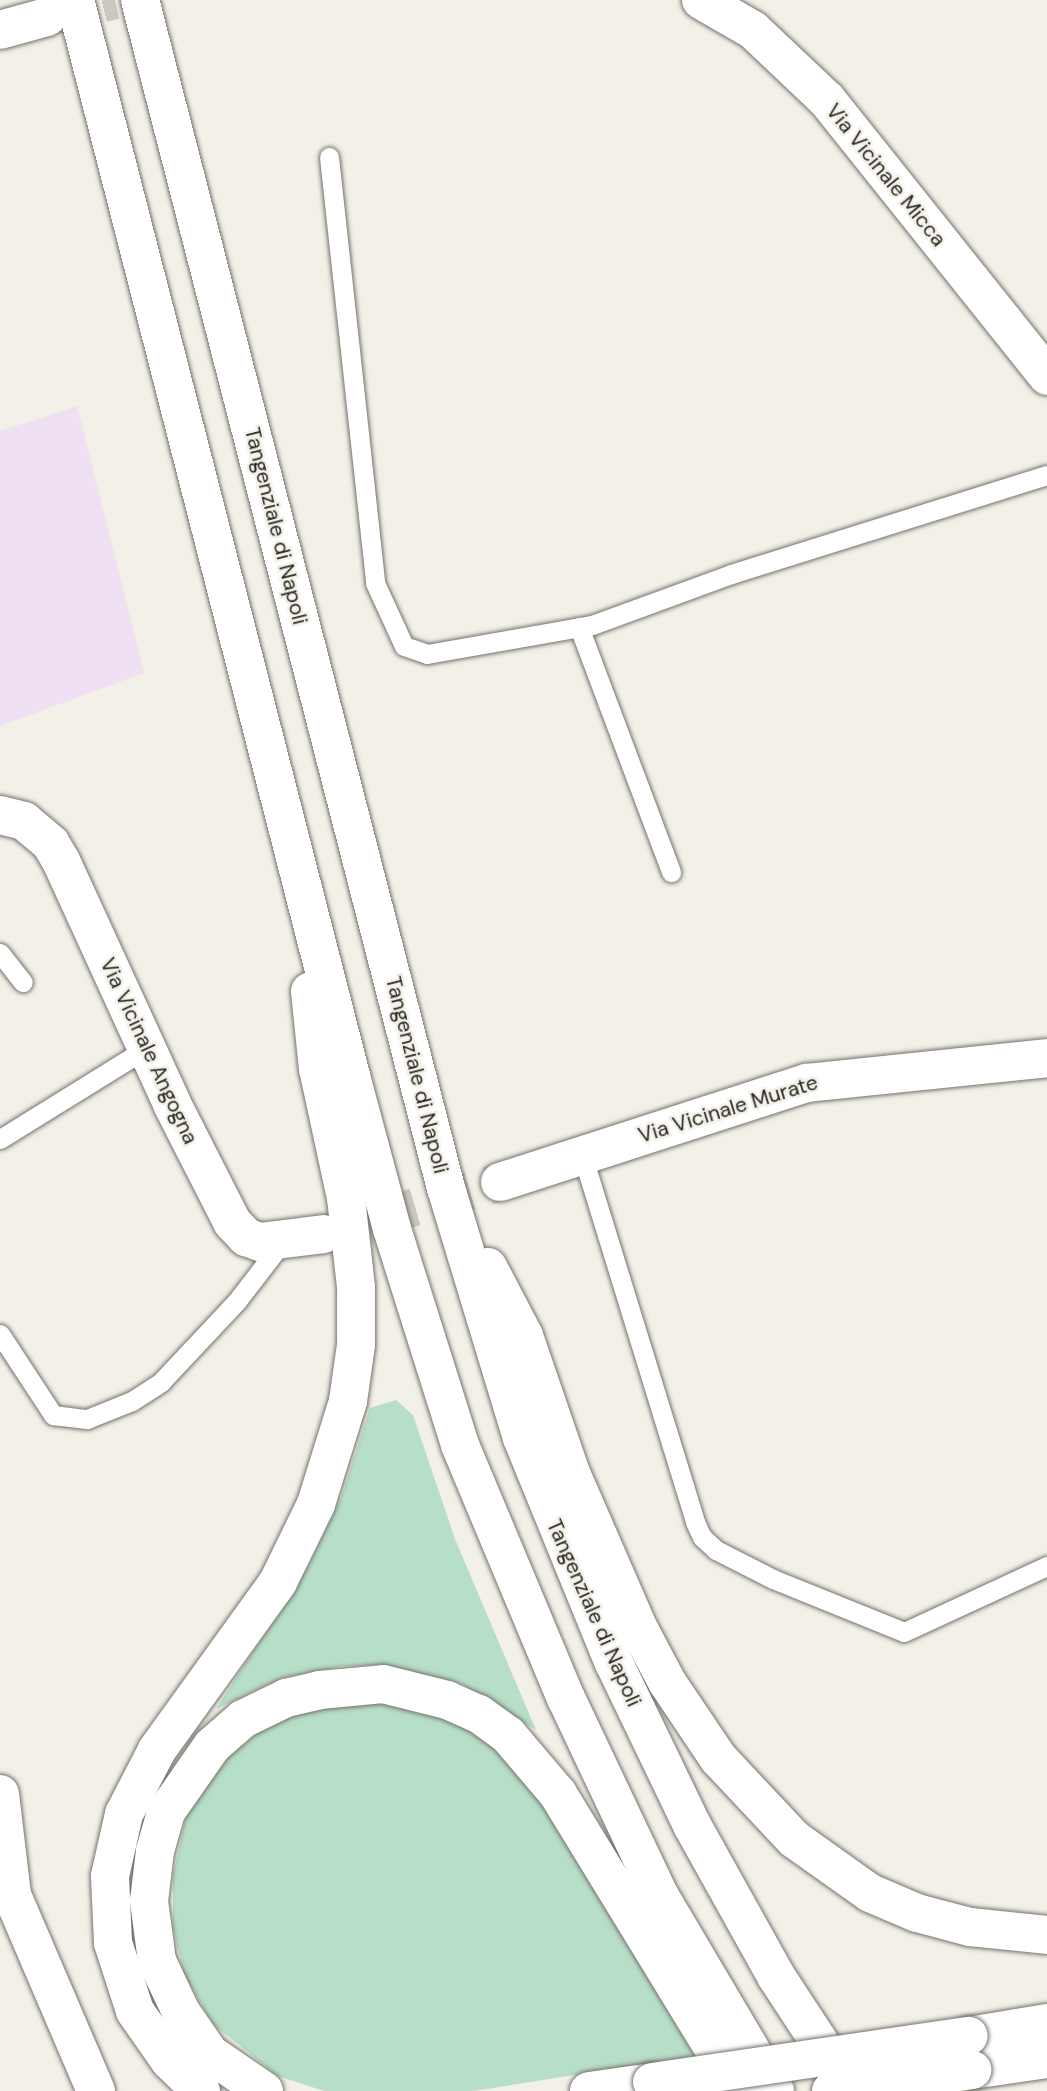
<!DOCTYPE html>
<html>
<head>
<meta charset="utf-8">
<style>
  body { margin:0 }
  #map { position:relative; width:1047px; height:2091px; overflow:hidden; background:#f3f0e8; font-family:"DM Sans",sans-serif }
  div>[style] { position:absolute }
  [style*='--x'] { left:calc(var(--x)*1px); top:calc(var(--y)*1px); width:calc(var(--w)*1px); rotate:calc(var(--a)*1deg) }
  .industrial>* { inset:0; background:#f0e0f3 }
  .green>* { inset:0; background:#b7dec6 }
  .street-tunnel>* { height:38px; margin-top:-19px; transform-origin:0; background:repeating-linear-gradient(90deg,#cbc8c1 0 38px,transparent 0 57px) }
  .roads { filter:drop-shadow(0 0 2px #74726b) drop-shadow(0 0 2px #74726b) }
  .lane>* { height:19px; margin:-9.5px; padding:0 9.5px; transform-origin:9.5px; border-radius:9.5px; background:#fff }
  .street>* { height:38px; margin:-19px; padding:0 19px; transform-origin:19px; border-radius:19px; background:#fff }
  .highway>* { height:38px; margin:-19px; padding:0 19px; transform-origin:19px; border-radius:19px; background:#fff }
  .bridges { filter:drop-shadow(0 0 2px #74726b) drop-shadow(0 0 2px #74726b) }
  .highway-bridge>* { height:38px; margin:-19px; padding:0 19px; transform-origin:19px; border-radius:19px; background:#fff }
  span { translate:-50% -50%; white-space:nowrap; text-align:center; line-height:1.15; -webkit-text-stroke:5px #f3f0e8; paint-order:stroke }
  .street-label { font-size:21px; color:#2a2926 }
</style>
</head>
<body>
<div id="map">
  <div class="industrial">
    <i style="clip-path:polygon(77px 406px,144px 673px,0 726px,0 431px)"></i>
  </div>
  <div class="green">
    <i style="clip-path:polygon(396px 1400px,413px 1415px,455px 1539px,536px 1730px,461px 1683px,378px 1665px,342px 1666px,281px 1678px,216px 1709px,309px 1565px,342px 1495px,370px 1408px)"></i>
    <i style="clip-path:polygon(383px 1701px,465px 1724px,525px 1772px,695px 2056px,474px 2091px,324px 2091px,278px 2076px,214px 2025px,184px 1974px,173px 1928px,173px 1875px,188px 1808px,225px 1759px,268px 1725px,312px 1707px)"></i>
  </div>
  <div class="street-tunnel">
    <i style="--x:47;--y:17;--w:70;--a:-14"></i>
    <i style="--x:324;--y:1234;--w:184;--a:-16.5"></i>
  </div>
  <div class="roads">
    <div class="lane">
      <i style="--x:329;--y:157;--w:428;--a:83.8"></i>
      <i style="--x:375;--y:583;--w:69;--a:65.3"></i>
      <i style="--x:404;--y:646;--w:24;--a:19"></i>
      <i style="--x:427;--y:654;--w:168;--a:-10"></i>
      <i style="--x:592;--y:625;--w:148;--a:-20.1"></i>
      <i style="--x:731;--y:574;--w:331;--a:-17.4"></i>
      <i style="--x:579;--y:627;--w:262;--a:69.4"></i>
      <i style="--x:0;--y:953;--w:37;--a:52"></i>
      <i style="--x:0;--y:1139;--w:173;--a:-31.8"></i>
      <i style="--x:582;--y:1154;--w:385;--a:72.9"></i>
      <i style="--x:695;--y:1522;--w:17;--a:65"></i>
      <i style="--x:702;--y:1537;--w:19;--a:43"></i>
      <i style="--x:716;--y:1550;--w:64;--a:27"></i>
      <i style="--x:773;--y:1579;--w:141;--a:22"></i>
      <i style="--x:904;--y:1632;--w:157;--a:-24.8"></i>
      <i style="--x:0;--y:1334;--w:97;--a:56.8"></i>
      <i style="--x:53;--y:1415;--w:34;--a:7"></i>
      <i style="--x:87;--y:1419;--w:48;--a:-21.8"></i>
      <i style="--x:132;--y:1401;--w:35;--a:-33"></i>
      <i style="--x:161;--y:1382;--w:111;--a:-46.8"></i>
      <i style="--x:237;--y:1301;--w:76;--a:-52.5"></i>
    </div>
    <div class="street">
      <i style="--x:701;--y:0;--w:60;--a:30"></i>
      <i style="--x:753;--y:30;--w:102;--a:43.4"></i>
      <i style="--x:827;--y:100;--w:353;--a:51.4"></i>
      <i style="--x:0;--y:30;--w:49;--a:-15.5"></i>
      <i style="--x:0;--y:815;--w:25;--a:14"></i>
      <i style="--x:24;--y:821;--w:35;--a:40"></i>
      <i style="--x:51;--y:844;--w:20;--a:60"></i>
      <i style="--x:61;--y:861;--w:267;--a:65.4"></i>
      <i style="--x:172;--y:1104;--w:132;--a:63"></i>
      <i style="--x:232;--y:1222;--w:21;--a:47"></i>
      <i style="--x:246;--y:1237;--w:15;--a:20"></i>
      <i style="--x:260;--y:1242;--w:64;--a:-7.1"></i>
      <i style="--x:500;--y:1182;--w:323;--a:-17.9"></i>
      <i style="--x:807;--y:1083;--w:241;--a:-5.9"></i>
      <i style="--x:0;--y:1794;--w:102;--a:83.2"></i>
      <i style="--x:12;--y:1895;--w:213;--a:66.8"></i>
    </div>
    <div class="highway">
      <i style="--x:75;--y:0;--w:1111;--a:75.61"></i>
      <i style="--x:351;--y:1076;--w:158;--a:75"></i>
      <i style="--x:392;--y:1229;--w:226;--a:72.5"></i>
      <i style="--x:460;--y:1445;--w:274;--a:67.3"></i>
      <i style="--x:566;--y:1698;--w:216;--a:64.7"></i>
      <i style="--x:658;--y:1893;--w:230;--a:59.4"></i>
      <i style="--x:140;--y:0;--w:1227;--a:75.56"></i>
      <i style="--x:446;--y:1188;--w:261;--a:73.1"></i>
      <i style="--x:522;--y:1438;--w:243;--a:67.8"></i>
      <i style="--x:614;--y:1663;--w:180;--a:64.3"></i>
      <i style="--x:692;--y:1825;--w:173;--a:60.9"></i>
      <i style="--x:776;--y:1976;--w:128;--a:56.8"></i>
      <i style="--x:488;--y:1267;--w:78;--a:62.4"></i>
      <i style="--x:524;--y:1336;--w:145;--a:71.1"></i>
      <i style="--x:571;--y:1473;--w:168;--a:66.5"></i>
      <i style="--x:638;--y:1627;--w:62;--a:62.2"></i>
      <i style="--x:667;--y:1682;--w:92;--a:56.1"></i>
      <i style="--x:718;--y:1758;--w:111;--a:46.8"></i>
      <i style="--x:794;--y:1839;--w:93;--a:35.4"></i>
      <i style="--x:870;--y:1893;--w:51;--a:23.1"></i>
      <i style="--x:917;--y:1913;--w:55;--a:14.8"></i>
      <i style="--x:970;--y:1927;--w:77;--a:5.9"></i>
      <i style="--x:969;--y:2036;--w:79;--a:-9.5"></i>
      <i style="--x:972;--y:2070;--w:76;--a:-8.3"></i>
      <i style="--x:201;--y:2091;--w:43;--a:-135.9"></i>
      <i style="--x:170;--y:2061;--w:61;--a:-125"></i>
      <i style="--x:135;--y:2011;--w:71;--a:-107.9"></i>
      <i style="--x:113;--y:1943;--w:67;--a:-92.6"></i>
      <i style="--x:110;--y:1876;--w:64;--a:-77.3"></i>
      <i style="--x:124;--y:1814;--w:72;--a:-62.7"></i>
      <i style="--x:157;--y:1750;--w:207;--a:-54.2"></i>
      <i style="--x:278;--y:1582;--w:87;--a:-64"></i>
      <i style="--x:316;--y:1504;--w:108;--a:-72.7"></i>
      <i style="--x:348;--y:1401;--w:57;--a:-81.9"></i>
      <i style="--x:356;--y:1345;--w:58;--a:-90"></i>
      <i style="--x:356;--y:1287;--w:90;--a:-96.4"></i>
      <i style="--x:346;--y:1198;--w:132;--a:-102.2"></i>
      <i style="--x:318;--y:1069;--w:78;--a:-95.9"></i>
      <i style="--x:264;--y:2091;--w:65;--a:-145.6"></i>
      <i style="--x:210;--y:2054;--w:51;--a:-124.6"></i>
      <i style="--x:181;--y:2012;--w:56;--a:-115.2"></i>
      <i style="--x:157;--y:1961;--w:61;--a:-97.6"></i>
      <i style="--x:149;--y:1901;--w:50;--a:-83.2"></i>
      <i style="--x:155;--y:1851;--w:41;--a:-74.2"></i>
      <i style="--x:166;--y:1812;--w:80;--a:-55.1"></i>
      <i style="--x:212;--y:1746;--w:41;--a:-41.1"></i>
      <i style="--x:243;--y:1719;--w:48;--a:-26"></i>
      <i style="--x:286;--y:1698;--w:35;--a:-13"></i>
      <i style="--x:320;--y:1690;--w:63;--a:-5.4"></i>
      <i style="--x:383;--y:1684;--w:66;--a:14"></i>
      <i style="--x:447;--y:1700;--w:35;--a:24"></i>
      <i style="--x:479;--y:1714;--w:36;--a:36"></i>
      <i style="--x:508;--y:1735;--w:77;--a:49.7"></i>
      <i style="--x:558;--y:1794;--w:309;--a:58.6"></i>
      <i style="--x:719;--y:2058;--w:44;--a:48.7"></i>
      <i style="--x:589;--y:2091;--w:64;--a:-8.1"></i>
    </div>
  </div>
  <div class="bridges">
    <div class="highway-bridge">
      <i style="--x:652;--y:2082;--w:320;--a:-8.3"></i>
      <i style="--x:831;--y:2091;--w:143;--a:-8.5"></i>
    </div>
  </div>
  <div class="street-label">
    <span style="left:886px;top:175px;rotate:51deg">Via Vicinale Micca</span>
    <span style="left:276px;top:526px;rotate:76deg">Tangenziale di Napoli</span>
    <span style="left:149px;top:1051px;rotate:65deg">Via Vicinale Angogna</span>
    <span style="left:417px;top:1075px;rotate:76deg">Tangenziale di Napoli</span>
    <span style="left:728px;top:1109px;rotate:-17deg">Via Vicinale Murate</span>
    <span style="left:594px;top:1613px;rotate:66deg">Tangenziale di Napoli</span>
  </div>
</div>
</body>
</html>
